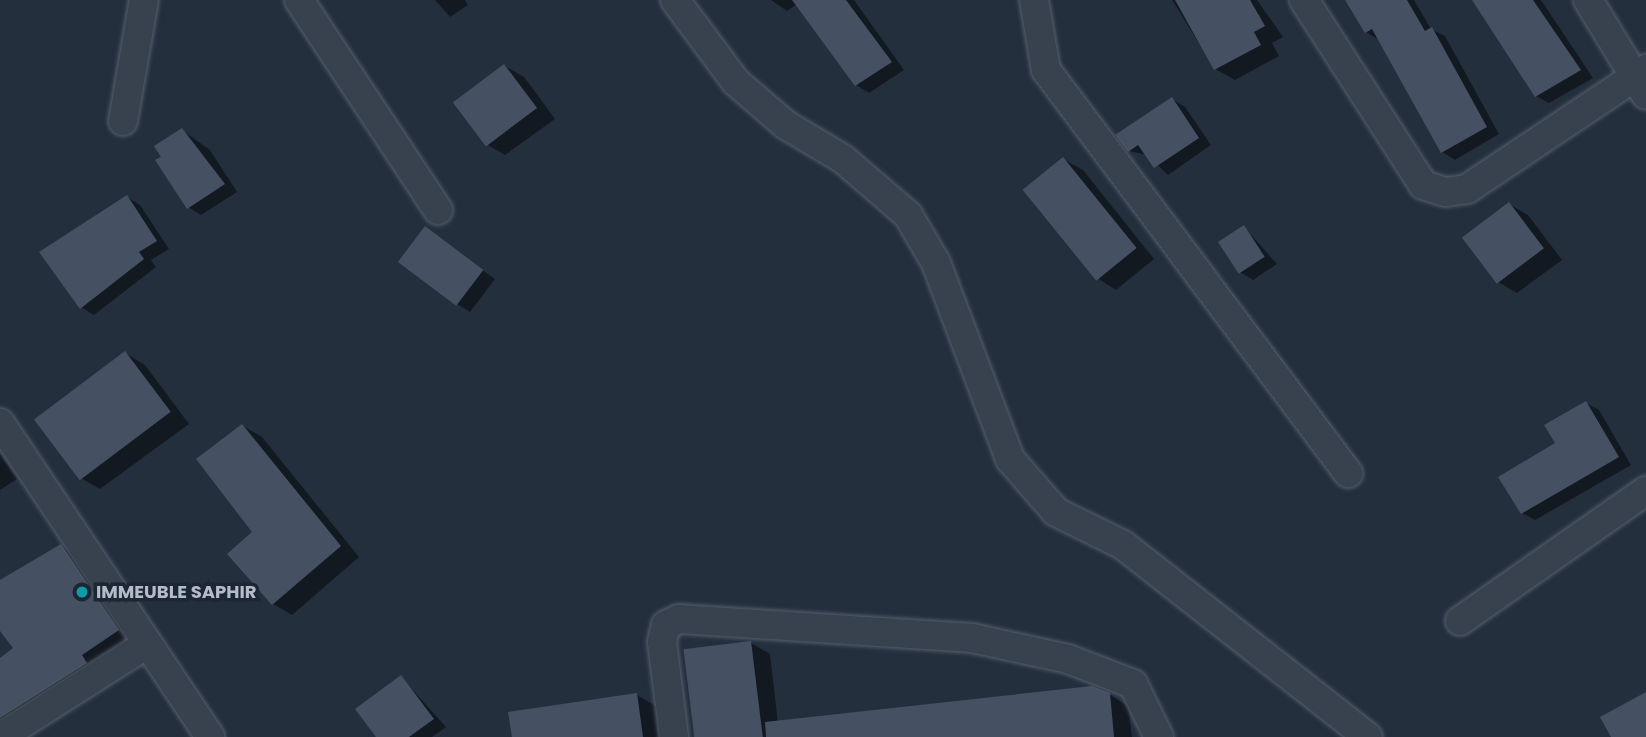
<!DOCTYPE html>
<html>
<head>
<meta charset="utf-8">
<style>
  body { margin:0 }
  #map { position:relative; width:1646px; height:737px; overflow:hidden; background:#242f3e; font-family:Poppins,sans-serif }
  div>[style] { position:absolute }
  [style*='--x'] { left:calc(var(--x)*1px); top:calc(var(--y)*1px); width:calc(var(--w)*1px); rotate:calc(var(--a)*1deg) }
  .shadow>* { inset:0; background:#0007 }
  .building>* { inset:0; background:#455162; transform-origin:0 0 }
  .roads { filter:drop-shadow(0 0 2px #565f6c) drop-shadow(0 0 2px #565f6c) }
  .street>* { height:28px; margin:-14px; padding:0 14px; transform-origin:14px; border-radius:14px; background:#38414e }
  .dots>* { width:19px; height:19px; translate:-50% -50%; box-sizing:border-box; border:4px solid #1d2633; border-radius:50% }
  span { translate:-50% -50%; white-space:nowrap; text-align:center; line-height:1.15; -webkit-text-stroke:7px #1d2633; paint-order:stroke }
  .poi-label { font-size:18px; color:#b4bcc9; font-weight:700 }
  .left { translate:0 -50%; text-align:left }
</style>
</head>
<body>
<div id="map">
  <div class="shadow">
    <i style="clip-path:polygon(435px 0,465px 0,468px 5px,450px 17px)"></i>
    <i style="clip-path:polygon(771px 0,854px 0,904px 70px,869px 93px,856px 85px,797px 4px,787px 11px)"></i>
    <i style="clip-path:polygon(1172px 0,1257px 0,1283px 37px,1272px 43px,1279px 56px,1235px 80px,1215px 69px)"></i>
    <i style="clip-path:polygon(1348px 0,1414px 0,1431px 29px,1445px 36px,1499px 134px,1455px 160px,1442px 152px,1379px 40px,1366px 32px)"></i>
    <i style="clip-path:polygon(1475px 0,1541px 0,1593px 78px,1549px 103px,1536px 96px)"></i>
    <i style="clip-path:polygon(505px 66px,524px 77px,555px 119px,505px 155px,486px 144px)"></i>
    <i style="clip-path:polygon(1172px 99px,1185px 107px,1211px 145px,1168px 175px,1147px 155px,1129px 151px)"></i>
    <i style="clip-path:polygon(182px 130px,210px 150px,237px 192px,201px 215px,188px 207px,164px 157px)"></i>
    <i style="clip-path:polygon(1063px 159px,1083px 170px,1154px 259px,1116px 290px,1097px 278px)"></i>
    <i style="clip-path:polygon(127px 197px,140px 205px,169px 249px,151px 260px,156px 267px,94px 315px,81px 307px)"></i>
    <i style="clip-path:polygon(1509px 204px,1528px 215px,1562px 260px,1517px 293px,1498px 282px,1464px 238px)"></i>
    <i style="clip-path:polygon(1244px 227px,1277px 264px,1253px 280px,1240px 272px)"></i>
    <i style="clip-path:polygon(425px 229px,495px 279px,470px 312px,457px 304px)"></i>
    <i style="clip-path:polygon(125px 353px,145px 365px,189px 424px,100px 489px,81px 478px)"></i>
    <i style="clip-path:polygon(1586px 403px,1599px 410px,1631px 465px,1535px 520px,1522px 513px)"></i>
    <i style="clip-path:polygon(243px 426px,262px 437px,359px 557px,292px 615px,273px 604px,254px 532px)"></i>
    <i style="clip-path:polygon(0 454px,17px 479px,0 490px)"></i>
    <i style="clip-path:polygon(61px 546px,84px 559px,141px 644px,0 737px,0 660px,15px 649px,0 628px,0 584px)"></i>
    <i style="clip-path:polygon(751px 643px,770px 654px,778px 723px,1109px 694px,1128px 706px,1132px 737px,695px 737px)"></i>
    <i style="clip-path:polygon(401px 677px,446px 727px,432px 737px,378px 737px)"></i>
    <i style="clip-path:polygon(637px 695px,656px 706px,660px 737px,514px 737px)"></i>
  </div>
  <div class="building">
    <i style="clip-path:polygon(792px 0,846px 0,892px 62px,855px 86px)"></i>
    <i style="clip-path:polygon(1175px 0,1250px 0,1265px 26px,1254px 32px,1261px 45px,1214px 70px)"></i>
    <i style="clip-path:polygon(1345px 0,1407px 0,1425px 31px,1432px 27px,1487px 127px,1441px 153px,1372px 29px,1365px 33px)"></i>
    <i style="clip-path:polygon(1472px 0,1533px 0,1581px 70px,1535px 97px)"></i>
    <i style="left:504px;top:64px;width:55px;height:64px;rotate:53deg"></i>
    <i style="clip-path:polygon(1172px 97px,1199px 138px,1154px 168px,1138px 145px,1128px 152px,1115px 135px)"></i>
    <i style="clip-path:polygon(182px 128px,225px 184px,187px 209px,155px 160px,161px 157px,154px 146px)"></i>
    <i style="left:1063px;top:157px;width:117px;height:52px;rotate:51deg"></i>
    <i style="clip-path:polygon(127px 195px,157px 241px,139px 252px,144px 259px,80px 309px,39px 252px)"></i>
    <i style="left:1509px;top:202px;width:58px;height:59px;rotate:53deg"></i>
    <i style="left:1244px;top:225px;width:38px;height:31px;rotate:57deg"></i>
    <i style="left:425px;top:226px;width:73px;height:45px;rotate:37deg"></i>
    <i style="left:125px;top:351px;width:76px;height:114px;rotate:53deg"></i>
    <i style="clip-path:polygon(1586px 401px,1619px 457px,1521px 514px,1498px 477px,1555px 443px,1544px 425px)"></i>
    <i style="clip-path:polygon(242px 424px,341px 546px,272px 605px,227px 554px,252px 532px,196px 459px)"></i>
    <i style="clip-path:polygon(61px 544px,119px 630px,82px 655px,87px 663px,0 718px,0 658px,13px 648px,0 631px,0 580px)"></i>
    <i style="left:751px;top:641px;width:97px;height:68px;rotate:83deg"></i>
    <i style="clip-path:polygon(401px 675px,434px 719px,409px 737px,376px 737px,355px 709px)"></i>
    <i style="clip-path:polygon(1092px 686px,1110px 693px,1114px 737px,766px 737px,765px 722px)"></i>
    <i style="clip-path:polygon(1646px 692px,1646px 737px,1611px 737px,1600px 717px)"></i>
    <i style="clip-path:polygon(637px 693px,643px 737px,512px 737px,508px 712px)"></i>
  </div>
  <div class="roads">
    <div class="street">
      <i style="--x:299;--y:0;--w:252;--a:56.5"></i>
      <i style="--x:675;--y:0;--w:102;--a:53.4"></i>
      <i style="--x:736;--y:82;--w:66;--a:40.7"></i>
      <i style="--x:786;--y:125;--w:66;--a:30.8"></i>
      <i style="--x:843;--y:159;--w:86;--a:40.7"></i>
      <i style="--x:908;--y:215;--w:56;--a:59.7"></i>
      <i style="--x:936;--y:263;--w:210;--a:69.3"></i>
      <i style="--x:1010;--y:459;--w:70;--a:49"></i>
      <i style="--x:1056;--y:512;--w:75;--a:26.2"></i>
      <i style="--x:1123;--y:545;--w:311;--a:38.1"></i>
      <i style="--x:1034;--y:0;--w:71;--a:80.3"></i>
      <i style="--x:1046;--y:70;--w:504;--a:53.15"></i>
      <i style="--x:1304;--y:0;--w:220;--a:57.2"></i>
      <i style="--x:1423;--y:185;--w:24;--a:17"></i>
      <i style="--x:1446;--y:192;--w:21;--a:-8"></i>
      <i style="--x:1467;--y:189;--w:216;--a:-33.8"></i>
      <i style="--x:1588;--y:0;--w:111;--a:58.6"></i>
      <i style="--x:123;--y:121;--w:123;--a:-80.2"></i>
      <i style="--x:0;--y:423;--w:378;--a:56.2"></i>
      <i style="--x:1460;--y:621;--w:227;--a:-35"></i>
      <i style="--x:1;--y:737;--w:169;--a:-32.5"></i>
      <i style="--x:674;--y:737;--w:96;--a:-97.2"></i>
      <i style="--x:662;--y:642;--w:17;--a:-77"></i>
      <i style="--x:666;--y:625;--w:14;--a:-25"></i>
      <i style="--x:679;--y:619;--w:294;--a:3.7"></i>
      <i style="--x:972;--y:638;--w:98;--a:12.3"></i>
      <i style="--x:1068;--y:659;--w:70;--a:21"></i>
      <i style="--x:1133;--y:684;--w:59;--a:63.9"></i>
    </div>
  </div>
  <div class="dots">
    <i style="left:82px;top:592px;background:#0f9aa8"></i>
  </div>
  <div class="poi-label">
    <span class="left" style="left:96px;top:592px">IMMEUBLE SAPHIR</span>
  </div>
</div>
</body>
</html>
